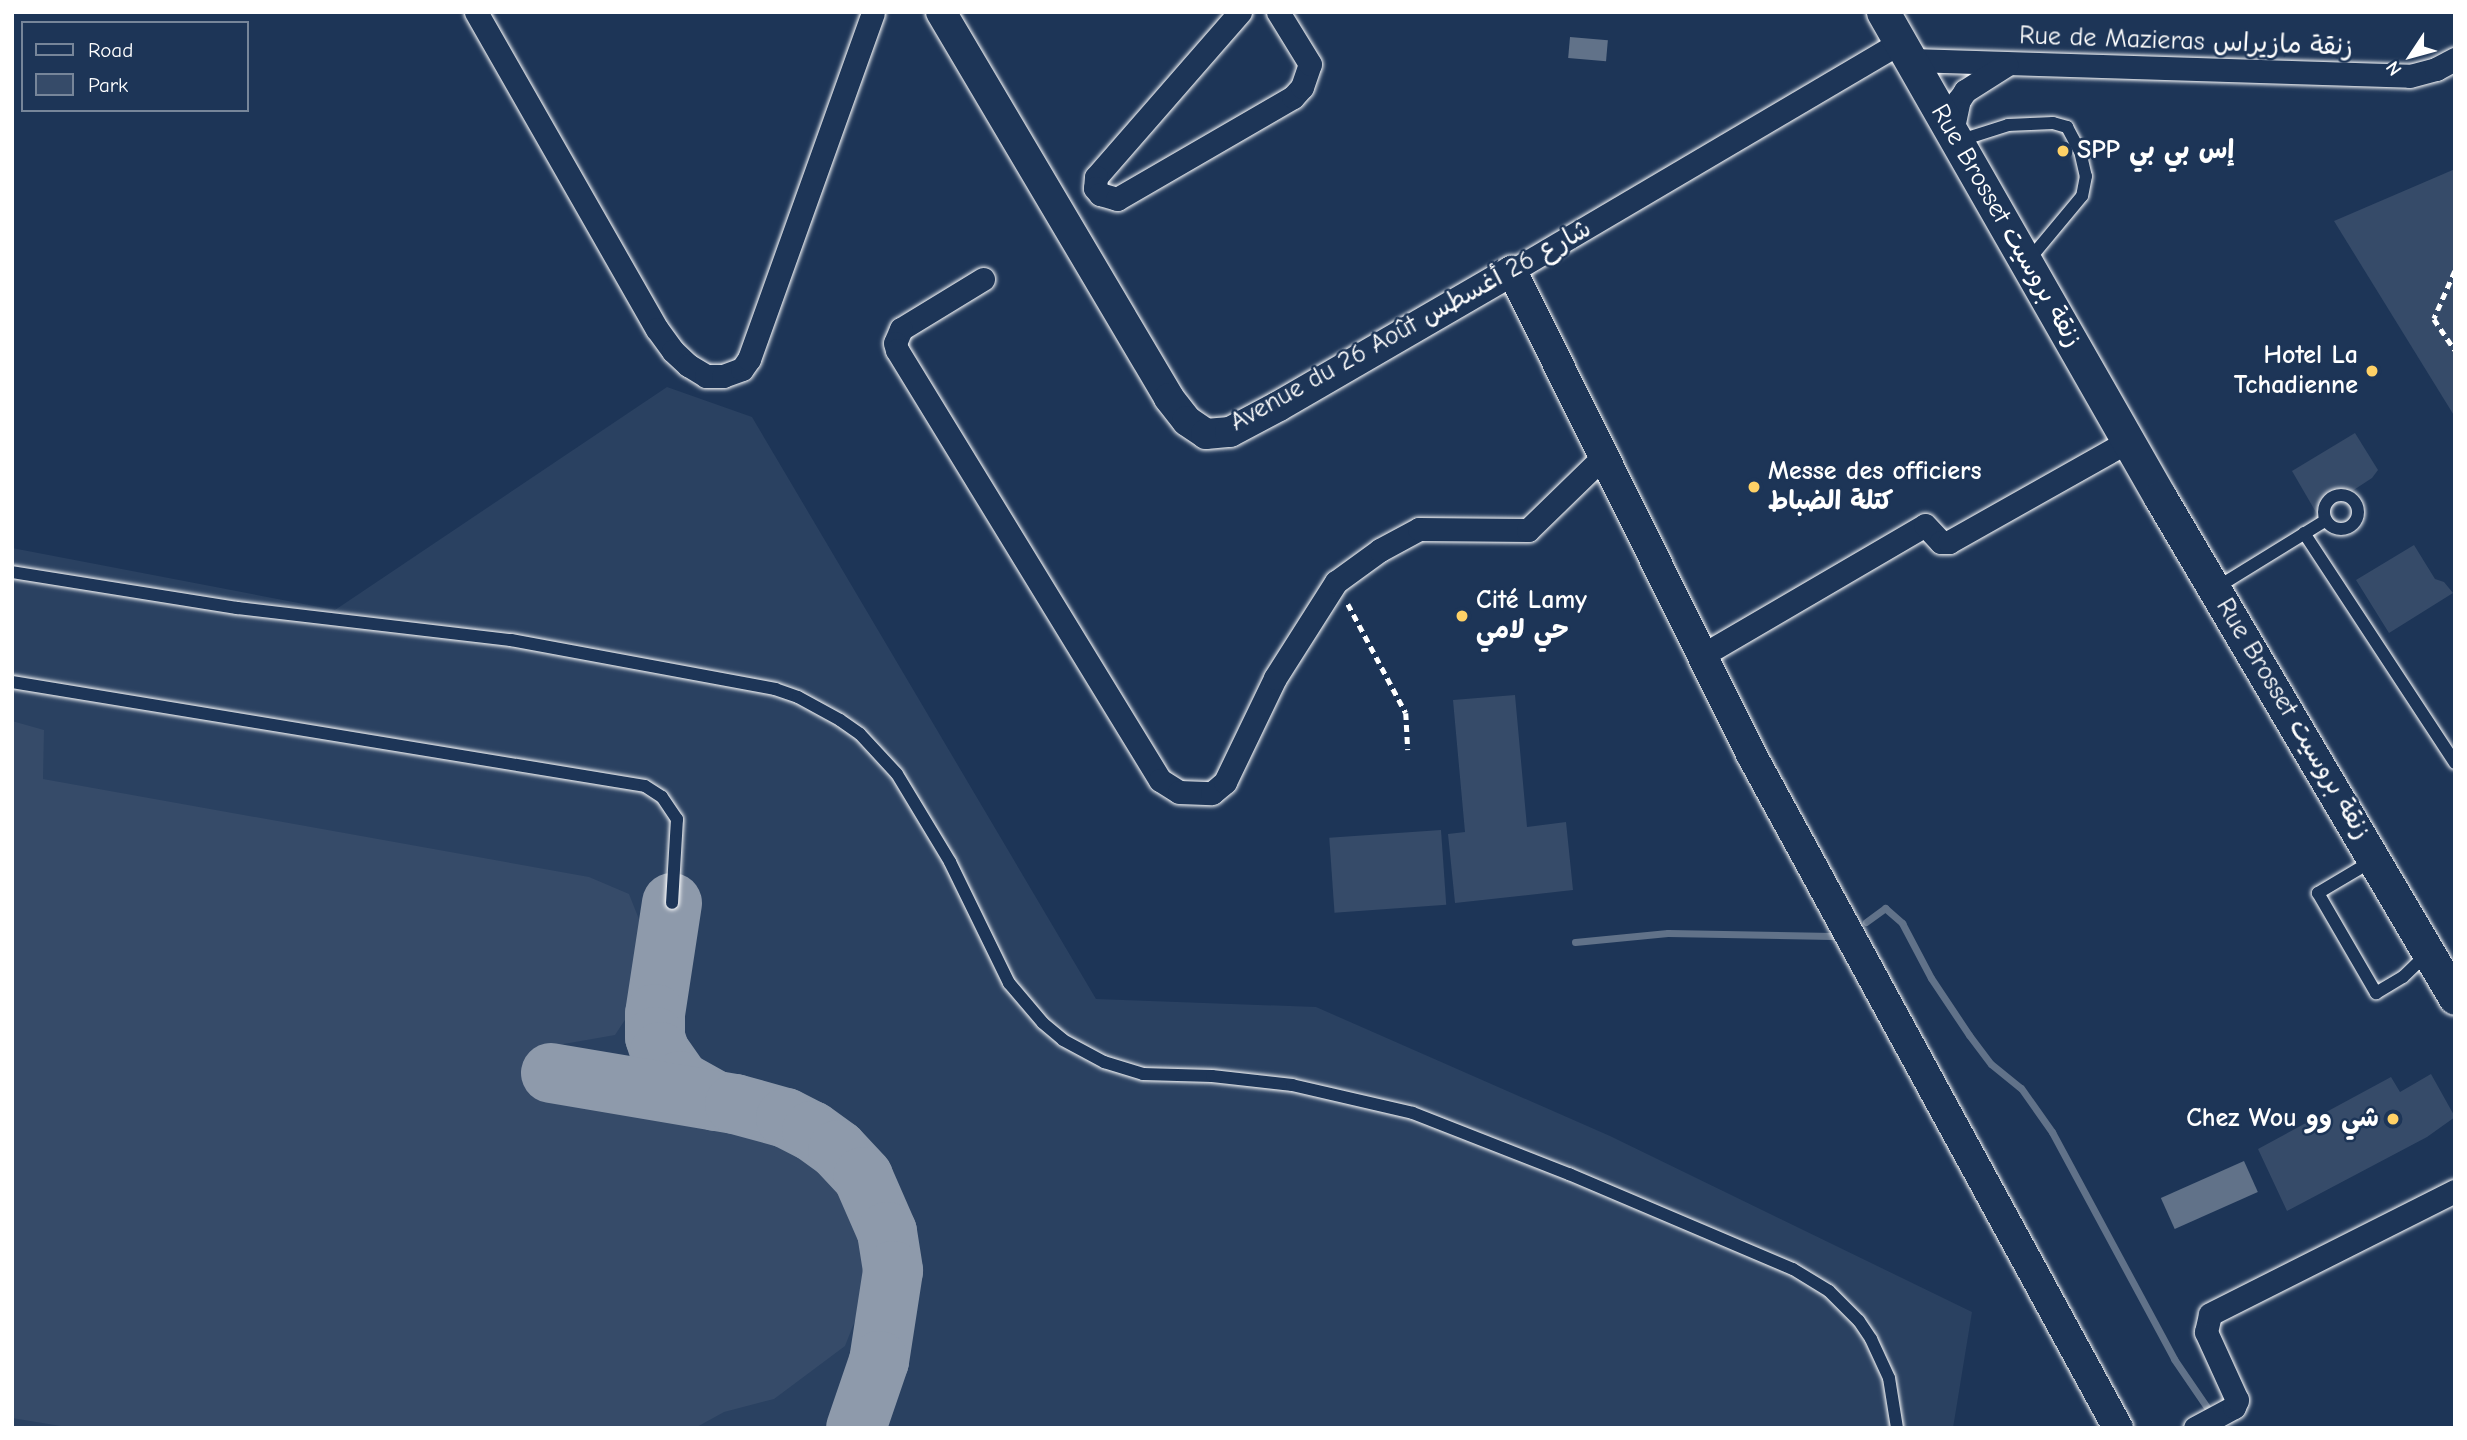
<!DOCTYPE html>
<html>
<head>
<meta charset="utf-8">
<style>
  body { margin:0 }
  #map { position:relative; width:2467px; height:1440px; overflow:hidden; background:#1d3557; font-family:"Comic Neue","Playpen Sans Arabic",sans-serif }
  div>[style] { position:absolute }
  [style*='--x'] { left:calc(var(--x)*1px); top:calc(var(--y)*1px); width:calc(var(--w)*1px); rotate:calc(var(--a)*1deg) }
  .built>* { inset:0; background:#2a4161 }
  .green>* { inset:0; background:#364b69; transform-origin:0 0 }
  .water>* { inset:0; background:#617289; transform-origin:0 0 }
  .stream>* { height:7px; margin:-3.5px; padding:0 3.5px; transform-origin:3.5px; border-radius:3.5px; background:#617289 }
  .taxiway>* { height:60px; margin:-30px; padding:0 30px; transform-origin:30px; border-radius:30px; background:#8e9aab }
  .path>* { height:4.5px; margin-top:-2.25px; transform-origin:0; background:repeating-linear-gradient(90deg,#fff 0 7px,transparent 0 12px) }
  .roads { filter:drop-shadow(0 0 2px #fff) drop-shadow(0 0 2px #fff) }
  .service>* { height:12px; margin:-6px; padding:0 6px; transform-origin:6px; border-radius:6px; background:#1d3557 }
  .service>.ring { margin:-6px; padding:0; box-sizing:content-box; background:none; border:12px solid #1d3557; border-radius:50% }
  .minor>* { height:23px; margin:-11.5px; padding:0 11.5px; transform-origin:11.5px; border-radius:11.5px; background:#1d3557 }
  .tertiary>* { height:30px; margin:-15px; padding:0 15px; transform-origin:15px; border-radius:15px; background:#1d3557 }
  .secondary>* { height:33px; margin:-16.5px; padding:0 16.5px; transform-origin:16.5px; border-radius:16.5px; background:#1d3557 }
  .dots>* { width:19px; height:19px; translate:-50% -50%; box-sizing:border-box; border:4px solid #1d3557; border-radius:50% }
  span { translate:-50% -50%; white-space:nowrap; text-align:center; line-height:1.15; -webkit-text-stroke:5px #1d3557; paint-order:stroke }
  .street-label { font-size:26px; color:#fff }
  .poi-label { font-size:26px; color:#fff; font-weight:700 }
  .left { translate:0 -50%; text-align:left }
  .right { translate:-100% -50%; text-align:right }
  .frame { position:absolute; inset:0; border:14px solid #fff; pointer-events:none }
  .legend { position:absolute; left:21px; top:21px; width:228px; height:91px; box-sizing:border-box; background:#1d3557; border:2px solid #77869a; margin:0; padding:9px 12px; list-style:none; font-size:21px; color:#fff }
  .legend li { display:flex; align-items:center; gap:14px; height:35px }
  .legend b { width:35px; border:2px solid #77869a }
  .north { position:absolute; left:2376px; top:21px; width:70px; height:70px; -webkit-text-stroke:5px #1d3557; paint-order:stroke; rotate:234deg; font-size:19px; font-weight:700; line-height:28px; text-align:center; color:#fff }
  .north::after { content:''; display:block; margin:auto; width:24px; height:32px; background:#fff; clip-path:polygon(50% 0,100% 100%,50% 72%,0 100%) }
</style>
</head>
<body>
<div id="map">
  <div class="built">
    <i style="clip-path:polygon(667px 387px,752px 417px,1096px 999px,1316px 1007px,1610px 1136px,1972px 1312px,1953px 1428px,12px 1428px,12px 548px,335px 610px)"></i>
  </div>
  <div class="green">
    <i style="clip-path:polygon(2455px 169px,2455px 417px,2334px 221px)"></i>
    <i style="clip-path:polygon(2355px 433px,2378px 470px,2372px 478px,2317px 514px,2292px 471px)"></i>
    <i style="clip-path:polygon(2414px 545px,2435px 579px,2444px 582px,2453px 593px,2389px 633px,2356px 580px)"></i>
    <i style="clip-path:polygon(1515px 695px,1527px 827px,1566px 822px,1573px 890px,1455px 903px,1448px 834px,1465px 832px,1453px 700px)"></i>
    <i style="clip-path:polygon(12px 721px,44px 730px,43px 779px,589px 877px,629px 894px,646px 937px,640px 997px,615px 1035px,558px 1045px,545px 1094px,731px 1125px,805px 1154px,856px 1199px,873px 1275px,845px 1346px,774px 1399px,724px 1412px,695px 1428px,73px 1428px,12px 1418px)"></i>
    <i style="left:1441px;top:830px;width:75px;height:112px;rotate:86deg"></i>
    <i style="clip-path:polygon(2431px 1074px,2455px 1117px,2427px 1137px,2287px 1211px,2258px 1149px,2391px 1077px,2400px 1092px)"></i>
  </div>
  <div class="water">
    <i style="left:1570px;top:37px;width:38px;height:21px;rotate:5deg"></i>
    <i style="left:2244px;top:1161px;width:34px;height:91px;rotate:66deg"></i>
  </div>
  <div class="stream">
    <i style="--x:1866;--y:922;--w:24;--a:-36"></i>
    <i style="--x:1885;--y:908;--w:23;--a:41"></i>
    <i style="--x:1902;--y:923;--w:62;--a:62.2"></i>
    <i style="--x:1931;--y:978;--w:69;--a:56.3"></i>
    <i style="--x:1969;--y:1035;--w:36;--a:53"></i>
    <i style="--x:1991;--y:1064;--w:38;--a:39"></i>
    <i style="--x:2021;--y:1088;--w:54;--a:54.8"></i>
    <i style="--x:2052;--y:1132;--w:258;--a:61.7"></i>
    <i style="--x:2174;--y:1359;--w:83;--a:55.7"></i>
    <i style="--x:1575;--y:942;--w:93;--a:-5.5"></i>
    <i style="--x:1668;--y:933;--w:165;--a:1"></i>
  </div>
  <div class="taxiway">
    <i style="--x:672;--y:903;--w:112;--a:98.7"></i>
    <i style="--x:655;--y:1014;--w:23;--a:90"></i>
    <i style="--x:655;--y:1037;--w:16;--a:72"></i>
    <i style="--x:660;--y:1052;--w:35;--a:55"></i>
    <i style="--x:680;--y:1081;--w:41;--a:29.1"></i>
    <i style="--x:551;--y:1073;--w:187;--a:9.6"></i>
    <i style="--x:735;--y:1104;--w:53;--a:15.4"></i>
    <i style="--x:786;--y:1118;--w:29;--a:27"></i>
    <i style="--x:812;--y:1131;--w:32;--a:36"></i>
    <i style="--x:838;--y:1150;--w:37;--a:47"></i>
    <i style="--x:863;--y:1177;--w:60;--a:66.4"></i>
    <i style="--x:887;--y:1232;--w:39;--a:81"></i>
    <i style="--x:893;--y:1271;--w:91;--a:98.8"></i>
    <i style="--x:879;--y:1361;--w:71;--a:108.9"></i>
  </div>
  <div class="path">
    <i style="--x:2455;--y:271;--w:52;--a:113.6"></i>
    <i style="--x:2434;--y:319;--w:37;--a:56"></i>
    <i style="--x:1348;--y:604;--w:123;--a:62"></i>
    <i style="--x:1406;--y:713;--w:37;--a:87"></i>
  </div>
  <div class="roads">
    <div class="service">
      <i style="--x:1958;--y:141;--w:52;--a:-17.7"></i>
      <i style="--x:2008;--y:125;--w:45;--a:-2.5"></i>
      <i style="--x:2053;--y:123;--w:15;--a:16"></i>
      <i style="--x:2067;--y:127;--w:27;--a:62"></i>
      <i style="--x:2080;--y:151;--w:26;--a:77"></i>
      <i style="--x:2086;--y:176;--w:20;--a:101"></i>
      <i style="--x:2082;--y:196;--w:86;--a:129.8"></i>
      <i class="ring" style="left:2324px;top:495px;width:22px;height:22px"></i>
      <i style="--x:2304;--y:533;--w:275;--a:56.7"></i>
      <i style="--x:12;--y:572;--w:228;--a:9.1"></i>
      <i style="--x:237;--y:608;--w:276;--a:6.7"></i>
      <i style="--x:511;--y:640;--w:269;--a:10.5"></i>
      <i style="--x:775;--y:689;--w:24;--a:19"></i>
      <i style="--x:798;--y:697;--w:48;--a:28.7"></i>
      <i style="--x:840;--y:720;--w:24;--a:35"></i>
      <i style="--x:860;--y:734;--w:54;--a:47.2"></i>
      <i style="--x:897;--y:774;--w:103;--a:58.9"></i>
      <i style="--x:950;--y:862;--w:135;--a:64"></i>
      <i style="--x:1009;--y:983;--w:52;--a:49.6"></i>
      <i style="--x:1043;--y:1023;--w:26;--a:40"></i>
      <i style="--x:1063;--y:1040;--w:47;--a:28.2"></i>
      <i style="--x:1104;--y:1062;--w:41;--a:17.1"></i>
      <i style="--x:1143;--y:1074;--w:69;--a:1.7"></i>
      <i style="--x:1212;--y:1076;--w:81;--a:6.4"></i>
      <i style="--x:1292;--y:1085;--w:124;--a:13"></i>
      <i style="--x:1413;--y:1113;--w:168;--a:21.4"></i>
      <i style="--x:1569;--y:1174;--w:243;--a:23"></i>
      <i style="--x:1793;--y:1269;--w:42;--a:31.4"></i>
      <i style="--x:1829;--y:1291;--w:42;--a:45"></i>
      <i style="--x:1859;--y:1321;--w:22;--a:56"></i>
      <i style="--x:1871;--y:1339;--w:43;--a:65.2"></i>
      <i style="--x:1889;--y:1378;--w:51;--a:80.9"></i>
      <i style="--x:2216;--y:588;--w:129;--a:-31.7"></i>
      <i style="--x:12;--y:682;--w:641;--a:9.33"></i>
      <i style="--x:645;--y:786;--w:20;--a:33"></i>
      <i style="--x:662;--y:797;--w:27;--a:56"></i>
      <i style="--x:677;--y:819;--w:84;--a:93.4"></i>
      <i style="--x:2372;--y:861;--w:63;--a:149.3"></i>
      <i style="--x:2318;--y:893;--w:116;--a:59.9"></i>
      <i style="--x:2376;--y:993;--w:31;--a:-31"></i>
      <i style="--x:2403;--y:977;--w:35;--a:-44"></i>
    </div>
    <div class="minor">
      <i style="--x:476;--y:12;--w:365;--a:60.3"></i>
      <i style="--x:657;--y:329;--w:27;--a:54"></i>
      <i style="--x:673;--y:351;--w:21;--a:43"></i>
      <i style="--x:688;--y:365;--w:21;--a:31"></i>
      <i style="--x:706;--y:376;--w:17;--a:0"></i>
      <i style="--x:723;--y:376;--w:20;--a:-20"></i>
      <i style="--x:742;--y:369;--w:12;--a:-55"></i>
      <i style="--x:749;--y:359;--w:368;--a:-70.3"></i>
      <i style="--x:1240;--y:12;--w:219;--a:131.1"></i>
      <i style="--x:1096;--y:177;--w:11;--a:95"></i>
      <i style="--x:1095;--y:188;--w:8;--a:50"></i>
      <i style="--x:1100;--y:194;--w:18;--a:16"></i>
      <i style="--x:1117;--y:199;--w:203;--a:-30.1"></i>
      <i style="--x:1293;--y:97;--w:13;--a:-48"></i>
      <i style="--x:1302;--y:87;--w:24;--a:-71"></i>
      <i style="--x:1310;--y:64;--w:61;--a:-121.6"></i>
      <i style="--x:1912;--y:60;--w:498;--a:1.8"></i>
      <i style="--x:2410;--y:76;--w:27;--a:-15"></i>
      <i style="--x:2436;--y:69;--w:21;--a:-28"></i>
      <i style="--x:1952;--y:132;--w:33;--a:-78"></i>
      <i style="--x:1959;--y:100;--w:11;--a:-56"></i>
      <i style="--x:1965;--y:91;--w:49;--a:-32.4"></i>
      <i style="--x:1512;--y:271;--w:451;--a:-30.5"></i>
      <i style="--x:983;--y:279;--w:96;--a:148.6"></i>
      <i style="--x:901;--y:329;--w:15;--a:113"></i>
      <i style="--x:895;--y:343;--w:7;--a:74"></i>
      <i style="--x:897;--y:350;--w:504;--a:58.55"></i>
      <i style="--x:1160;--y:780;--w:22;--a:32"></i>
      <i style="--x:1179;--y:792;--w:33;--a:2"></i>
      <i style="--x:1212;--y:793;--w:17;--a:-40"></i>
      <i style="--x:1225;--y:782;--w:115;--a:-64.3"></i>
      <i style="--x:1275;--y:678;--w:114;--a:-57.6"></i>
      <i style="--x:1336;--y:582;--w:54;--a:-36"></i>
      <i style="--x:1380;--y:550;--w:44;--a:-28.3"></i>
      <i style="--x:1419;--y:529;--w:109;--a:0.5"></i>
      <i style="--x:1528;--y:530;--w:105;--a:-44.2"></i>
      <i style="--x:1701;--y:656;--w:259;--a:-30.3"></i>
      <i style="--x:1925;--y:525;--w:23;--a:47"></i>
      <i style="--x:1941;--y:542;--w:8;--a:0"></i>
      <i style="--x:1949;--y:542;--w:206;--a:-29.4"></i>
      <i style="--x:2195;--y:1428;--w:44;--a:-28.3"></i>
      <i style="--x:2234;--y:1407;--w:8;--a:-67"></i>
      <i style="--x:2237;--y:1400;--w:75;--a:-114.5"></i>
      <i style="--x:2206;--y:1332;--w:18;--a:-77"></i>
      <i style="--x:2210;--y:1314;--w:274;--a:-26.7"></i>
    </div>
    <div class="tertiary">
      <i style="--x:941;--y:12;--w:448;--a:59.4"></i>
      <i style="--x:1169;--y:398;--w:29;--a:52"></i>
      <i style="--x:1187;--y:421;--w:23;--a:34"></i>
      <i style="--x:1206;--y:434;--w:24;--a:-5"></i>
      <i style="--x:1230;--y:432;--w:55;--a:-28"></i>
      <i style="--x:1279;--y:406;--w:269;--a:-30.1"></i>
      <i style="--x:1512;--y:271;--w:539;--a:63.67"></i>
      <i style="--x:1751;--y:754;--w:767;--a:61.43"></i>
    </div>
    <div class="secondary">
      <i style="--x:1883;--y:12;--w:559;--a:60.27"></i>
      <i style="--x:2160;--y:497;--w:581;--a:59.51"></i>
    </div>
  </div>
  <div class="dots">
    <i style="left:2063px;top:151px;background:#ffd166"></i>
    <i style="left:2372px;top:371px;background:#ffd166"></i>
    <i style="left:1754px;top:487px;background:#ffd166"></i>
    <i style="left:1462px;top:616px;background:#ffd166"></i>
    <i style="left:2393px;top:1119px;background:#ffd166"></i>
  </div>
  <div class="street-label">
    <span style="left:2186px;top:42px;rotate:2deg">Rue de Mazieras زنقة مازيراس</span>
    <span style="left:2006px;top:226px;rotate:60deg">Rue Brosset زنقة بروسيت</span>
    <span style="left:1411px;top:326px;rotate:-29deg">Avenue du 26 Août شارع 26 أغسطس</span>
    <span style="left:2293px;top:719px;rotate:59deg">Rue Brosset زنقة بروسيت</span>
  </div>
  <div class="poi-label">
    <span class="left" style="left:2077px;top:151px">SPP إس بي بي</span>
    <span class="right" style="left:2358px;top:371px">Hotel La<br>Tchadienne</span>
    <span class="left" style="left:1768px;top:487px">Messe des officiers<br>كتلة الضباط</span>
    <span class="left" style="left:1476px;top:616px">Cité Lamy<br>حي لامي</span>
    <span class="right" style="left:2379px;top:1119px">Chez Wou شي وو</span>
  </div>
  <div class="frame"></div>
  <ul class="legend">
  <li><b style="height:9px;background:#1d3557"></b>Road</li>
  <li><b style="height:19px;background:#364b69"></b>Park</li>
  </ul>
  <div class="north">N</div>
</div>
</body>
</html>
